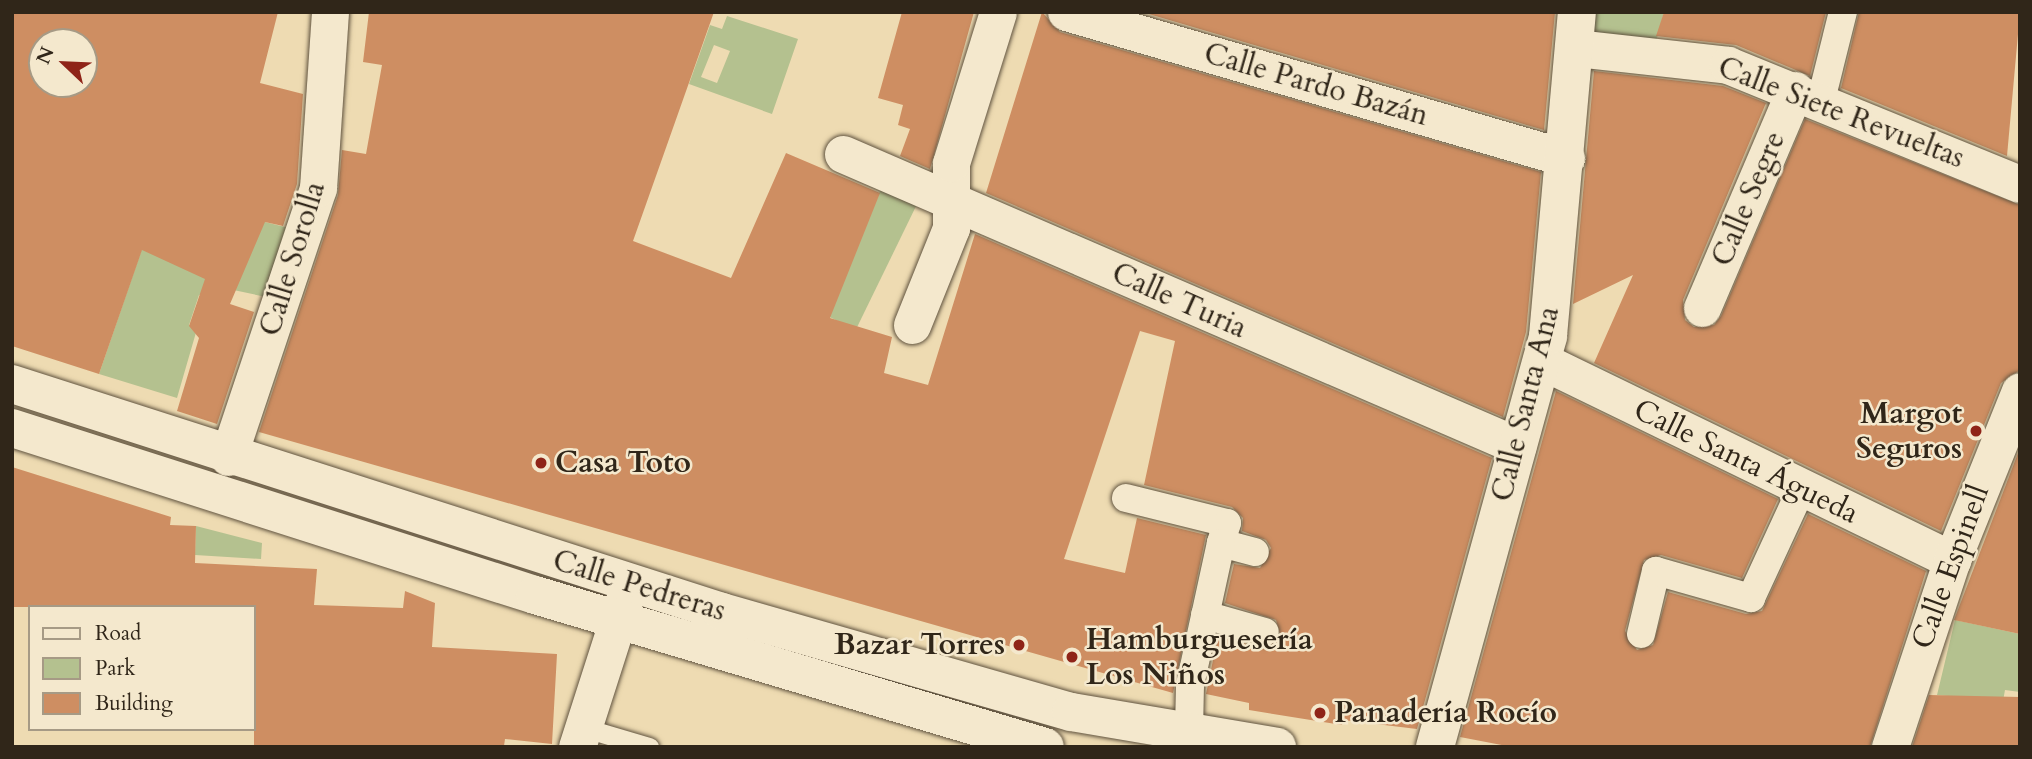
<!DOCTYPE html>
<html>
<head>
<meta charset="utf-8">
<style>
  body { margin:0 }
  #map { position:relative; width:2032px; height:759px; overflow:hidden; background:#eedbb2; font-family:Cardo,serif }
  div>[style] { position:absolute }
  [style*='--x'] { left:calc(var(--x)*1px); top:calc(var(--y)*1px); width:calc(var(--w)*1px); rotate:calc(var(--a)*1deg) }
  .green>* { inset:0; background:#b4c18f; transform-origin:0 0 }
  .building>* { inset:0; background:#ce8e62 }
  .roads { filter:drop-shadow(0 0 2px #60533f) drop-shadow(0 0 2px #60533f) }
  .service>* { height:19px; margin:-9.5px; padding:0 9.5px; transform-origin:9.5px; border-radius:9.5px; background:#f4e8cd }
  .pedestrian>* { height:28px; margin:-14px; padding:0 14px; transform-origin:14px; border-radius:14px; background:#f4e8cd }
  .minor>* { height:37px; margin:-18.5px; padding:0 18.5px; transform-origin:18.5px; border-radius:18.5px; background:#f4e8cd }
  .tertiary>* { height:38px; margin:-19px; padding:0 19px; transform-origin:19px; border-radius:19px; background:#f4e8cd }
  .secondary>* { height:38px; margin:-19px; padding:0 19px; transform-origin:19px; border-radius:19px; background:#f4e8cd }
  .dots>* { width:19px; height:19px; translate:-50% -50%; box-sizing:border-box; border:4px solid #f4e8cd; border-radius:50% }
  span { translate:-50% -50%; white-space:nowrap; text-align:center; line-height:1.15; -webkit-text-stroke:5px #f4e8cd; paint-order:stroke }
  .street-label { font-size:30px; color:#302619 }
  .poi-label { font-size:30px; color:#302619; font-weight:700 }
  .right { translate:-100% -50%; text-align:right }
  .left { translate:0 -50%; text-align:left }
  .frame { position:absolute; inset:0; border:14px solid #302619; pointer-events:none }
  .legend { position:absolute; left:28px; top:605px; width:228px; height:126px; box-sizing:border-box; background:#f4e8cd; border:2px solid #a69a85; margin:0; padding:9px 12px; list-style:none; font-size:21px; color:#302619 }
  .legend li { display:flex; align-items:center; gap:14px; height:35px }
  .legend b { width:35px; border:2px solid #a69a85 }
  .north { position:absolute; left:28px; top:28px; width:70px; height:70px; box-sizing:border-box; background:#f4e8cd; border:2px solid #a69a85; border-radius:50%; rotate:293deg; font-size:19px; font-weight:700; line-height:28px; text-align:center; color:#302619 }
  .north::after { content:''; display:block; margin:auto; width:24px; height:32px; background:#8f2418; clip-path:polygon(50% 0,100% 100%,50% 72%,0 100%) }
</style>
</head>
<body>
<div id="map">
  <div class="green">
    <i style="clip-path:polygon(1589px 12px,1664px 12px,1655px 46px,1587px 40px)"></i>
    <i style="clip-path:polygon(evenodd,727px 16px,798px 39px,772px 114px,689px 84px,710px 25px,722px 29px,727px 16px,714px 45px,730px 51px,717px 83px,701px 77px,714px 45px)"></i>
    <i style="left:883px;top:185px;width:39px;height:142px;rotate:26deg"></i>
    <i style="clip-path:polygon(160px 196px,289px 228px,266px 297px,224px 288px,199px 295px,189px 325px,197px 329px,177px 398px,99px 374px)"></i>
    <i style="clip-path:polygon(196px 526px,262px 543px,261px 559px,195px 555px)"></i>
    <i style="clip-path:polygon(1955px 620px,2020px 634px,2020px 692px,2005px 690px,2003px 701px,1937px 695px)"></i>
  </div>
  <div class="building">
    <i style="clip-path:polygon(evenodd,12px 12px,278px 12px,260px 83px,303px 94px,297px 184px,283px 226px,265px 222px,230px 304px,254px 312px,217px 424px,177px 411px,199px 338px,189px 326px,205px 279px,142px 250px,99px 374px,12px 346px,12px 12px,42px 42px,84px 42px,84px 84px,42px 84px,42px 42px)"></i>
    <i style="clip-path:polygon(369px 12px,714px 12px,633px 241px,731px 278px,786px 153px,880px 193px,830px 318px,892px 337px,884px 373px,928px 385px,975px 234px,1492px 458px,1417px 729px,1343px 720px,1342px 725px,1249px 710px,1249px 703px,1206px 694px,1218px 636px,1261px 648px,1281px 637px,1276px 620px,1225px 603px,1234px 564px,1260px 568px,1271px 548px,1266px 540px,1242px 531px,1243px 518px,1232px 507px,1144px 485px,1175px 341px,1140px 331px,1064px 559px,1125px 573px,1137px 518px,1206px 535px,1173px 693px,259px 432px,338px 195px,342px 150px,366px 154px,382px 65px,363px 62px)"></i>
    <i style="clip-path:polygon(902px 12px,974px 12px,930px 169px,900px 156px,910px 129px,898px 125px,903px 105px,878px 98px)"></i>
    <i style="clip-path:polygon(1042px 12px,1060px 32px,1541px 172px,1526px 332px,1503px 417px,986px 193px)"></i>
    <i style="clip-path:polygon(1142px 12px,1555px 12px,1544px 130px)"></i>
    <i style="clip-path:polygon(1664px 12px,1826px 12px,1810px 76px,1736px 45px,1656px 36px)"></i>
    <i style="clip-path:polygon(1859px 12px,2020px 12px,2007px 156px,1841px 88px)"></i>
    <i style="clip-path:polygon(1594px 71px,1723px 86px,1766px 103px,1683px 300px,1685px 320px,1694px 327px,1714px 325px,1721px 316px,1805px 119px,2020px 205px,2020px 370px,2001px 383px,1941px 531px,1594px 363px,1633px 275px,1573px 304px)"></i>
    <i style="clip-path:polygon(1556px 391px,1778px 499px,1742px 578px,1661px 555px,1644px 560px,1625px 631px,1637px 650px,1653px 645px,1668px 592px,1746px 614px,1762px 611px,1808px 514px,1926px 571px,1870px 747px,1512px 747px,1460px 737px)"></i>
    <i style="clip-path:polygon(2020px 448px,2020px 634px,1954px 620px)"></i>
    <i style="clip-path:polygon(12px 467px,171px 517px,170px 525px,196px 526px,195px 563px,317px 569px,314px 605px,403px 608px,405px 591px,435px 603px,432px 647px,557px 654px,552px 744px,505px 739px,504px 746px,491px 747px,254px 747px,254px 607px,12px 607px)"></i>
    <i style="clip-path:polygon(1929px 695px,2020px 697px,2020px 747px,1912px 747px)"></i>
  </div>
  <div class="roads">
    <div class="service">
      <i style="--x:585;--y:728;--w:67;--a:16.5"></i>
    </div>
    <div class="pedestrian">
      <i style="--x:1821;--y:100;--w:91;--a:-76"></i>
      <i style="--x:1126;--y:498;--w:104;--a:13.9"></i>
      <i style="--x:1227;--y:523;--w:21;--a:107"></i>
      <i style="--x:1221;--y:543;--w:35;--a:15"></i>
      <i style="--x:1205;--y:615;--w:62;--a:15.8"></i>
      <i style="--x:1641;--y:634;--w:65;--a:-76.6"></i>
      <i style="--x:1656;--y:571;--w:99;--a:15.9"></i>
      <i style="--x:1751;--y:598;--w:119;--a:-65.2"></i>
      <i style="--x:1189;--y:732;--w:47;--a:-88.8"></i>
      <i style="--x:1190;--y:685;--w:145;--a:-77.7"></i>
    </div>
    <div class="minor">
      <i style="--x:1066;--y:12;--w:521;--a:16.28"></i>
      <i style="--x:1575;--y:48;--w:154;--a:6.3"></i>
      <i style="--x:1728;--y:65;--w:315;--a:22.2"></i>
      <i style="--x:843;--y:154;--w:735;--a:23.39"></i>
      <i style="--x:1702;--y:308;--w:237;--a:-66.9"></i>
      <i style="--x:912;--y:325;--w:105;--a:-68.1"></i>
      <i style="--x:951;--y:228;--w:65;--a:-90"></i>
      <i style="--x:951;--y:163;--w:158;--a:-72.7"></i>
      <i style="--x:1542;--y:361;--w:456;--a:25.9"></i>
      <i style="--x:228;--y:457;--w:284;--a:-71.5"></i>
      <i style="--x:318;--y:188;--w:176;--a:-86.1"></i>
      <i style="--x:577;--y:747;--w:164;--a:-72.2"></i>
      <i style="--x:1890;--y:747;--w:197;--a:-71.7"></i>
      <i style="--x:1952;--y:560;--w:182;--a:-68.1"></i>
    </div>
    <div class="tertiary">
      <i style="--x:1435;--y:747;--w:426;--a:-74.6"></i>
      <i style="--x:1548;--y:336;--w:325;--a:-84.9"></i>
    </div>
    <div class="secondary">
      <i style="--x:12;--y:384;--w:746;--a:17.8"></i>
      <i style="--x:722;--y:612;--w:363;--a:16"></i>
      <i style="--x:1071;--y:712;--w:209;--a:9.6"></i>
      <i style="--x:12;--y:428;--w:549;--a:17.71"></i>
      <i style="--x:535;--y:595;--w:532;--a:16.6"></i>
    </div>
  </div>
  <div class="dots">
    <i style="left:1976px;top:431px;background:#8f2418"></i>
    <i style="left:541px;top:463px;background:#8f2418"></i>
    <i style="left:1019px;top:645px;background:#8f2418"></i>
    <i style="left:1072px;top:657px;background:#8f2418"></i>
    <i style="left:1320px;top:713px;background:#8f2418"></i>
  </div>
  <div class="street-label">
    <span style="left:1316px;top:85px;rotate:16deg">Calle Pardo Bazán</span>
    <span style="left:1841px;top:113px;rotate:21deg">Calle Siete Revueltas</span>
    <span style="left:1749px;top:199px;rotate:-67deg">Calle Segre</span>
    <span style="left:293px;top:259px;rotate:-73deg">Calle Sorolla</span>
    <span style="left:1179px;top:301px;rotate:24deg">Calle Turia</span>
    <span style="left:1526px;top:404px;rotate:-76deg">Calle Santa Ana</span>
    <span style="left:1746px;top:462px;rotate:26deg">Calle Santa Águeda</span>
    <span style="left:1951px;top:567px;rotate:-70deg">Calle Espinell</span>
    <span style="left:639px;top:586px;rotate:17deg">Calle Pedreras</span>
  </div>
  <div class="poi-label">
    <span class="right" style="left:1962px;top:431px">Margot<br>Seguros</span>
    <span class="left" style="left:555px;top:463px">Casa Toto</span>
    <span class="left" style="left:1086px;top:657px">Hamburguesería<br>Los Niños</span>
    <span class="right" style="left:1005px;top:645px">Bazar Torres</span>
    <span class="left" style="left:1334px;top:713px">Panadería Rocío</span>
  </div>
  <div class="frame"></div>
  <ul class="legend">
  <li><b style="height:9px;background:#f4e8cd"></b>Road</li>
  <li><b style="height:19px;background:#b4c18f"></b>Park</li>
  <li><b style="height:19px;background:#ce8e62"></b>Building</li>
  </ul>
  <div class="north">N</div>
</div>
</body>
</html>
